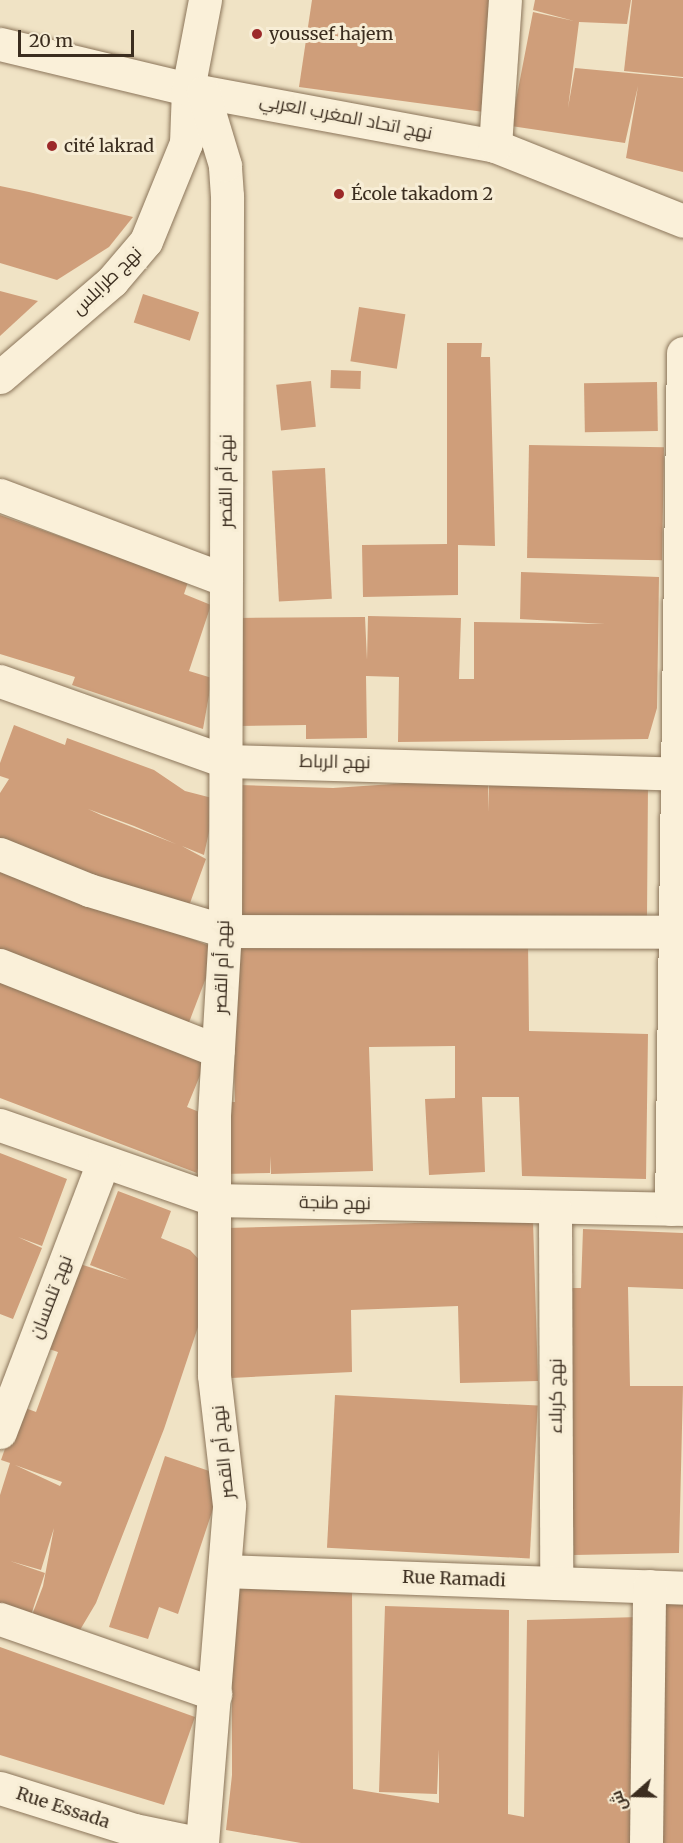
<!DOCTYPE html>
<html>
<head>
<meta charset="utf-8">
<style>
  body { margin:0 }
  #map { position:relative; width:683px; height:1843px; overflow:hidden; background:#f0e3c5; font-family:Merriweather,Cairo,serif }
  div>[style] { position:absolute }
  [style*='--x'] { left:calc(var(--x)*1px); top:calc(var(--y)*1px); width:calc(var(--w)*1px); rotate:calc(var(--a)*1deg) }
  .building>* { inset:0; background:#cf9e7a; transform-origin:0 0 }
  .roads { filter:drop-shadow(0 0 2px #8b755a) drop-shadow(0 0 2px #8b755a) }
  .minor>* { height:33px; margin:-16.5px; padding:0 16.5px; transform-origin:16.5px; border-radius:16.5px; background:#faf0d9 }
  .dots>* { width:16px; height:16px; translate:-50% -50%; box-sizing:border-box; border:3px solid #f7edd5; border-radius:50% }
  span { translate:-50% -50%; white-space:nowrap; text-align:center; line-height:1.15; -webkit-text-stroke:6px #f7edd5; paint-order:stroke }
  .poi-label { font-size:18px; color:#3b2d1f }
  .left { translate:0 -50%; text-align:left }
  .street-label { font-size:18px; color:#3b2d1f }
  .north { position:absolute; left:605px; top:1765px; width:60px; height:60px; -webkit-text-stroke:4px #f7edd5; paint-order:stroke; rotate:250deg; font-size:16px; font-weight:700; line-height:24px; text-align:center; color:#3b2d1f }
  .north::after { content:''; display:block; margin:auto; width:21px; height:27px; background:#3b2d1f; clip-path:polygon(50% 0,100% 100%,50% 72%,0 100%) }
  .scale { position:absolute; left:18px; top:30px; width:116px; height:27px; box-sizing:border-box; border:3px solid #3b2d1f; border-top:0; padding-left:8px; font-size:18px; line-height:21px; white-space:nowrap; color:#3b2d1f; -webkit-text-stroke:4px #f7edd5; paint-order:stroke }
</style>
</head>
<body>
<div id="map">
  <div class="building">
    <i style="clip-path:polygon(312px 0,490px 0,484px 112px,299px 87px)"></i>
    <i style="clip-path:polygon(535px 0,631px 0,627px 24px,579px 22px,568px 108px,575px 68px,683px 78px,683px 172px,626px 158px,638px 86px,625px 143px,511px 126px,533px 12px,574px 21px,533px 10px)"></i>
    <i style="clip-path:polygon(632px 0,683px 0,683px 77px,624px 71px)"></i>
    <i style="clip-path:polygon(0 186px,29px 192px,133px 217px,109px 247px,57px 280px,0 263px)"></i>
    <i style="clip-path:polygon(0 291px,38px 301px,0 336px)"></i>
    <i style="left:143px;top:294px;width:59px;height:30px;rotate:18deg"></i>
    <i style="left:359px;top:307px;width:47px;height:55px;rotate:9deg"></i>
    <i style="clip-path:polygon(447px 343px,482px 343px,481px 357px,490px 357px,495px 546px,458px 545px,458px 595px,363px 597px,362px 545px,447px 544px)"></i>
    <i style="left:331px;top:370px;width:30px;height:18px;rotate:2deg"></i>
    <i style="left:311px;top:381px;width:46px;height:35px;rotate:84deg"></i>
    <i style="left:657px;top:382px;width:49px;height:73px;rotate:89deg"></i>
    <i style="left:529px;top:445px;width:135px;height:113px;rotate:1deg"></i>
    <i style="left:325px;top:468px;width:131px;height:53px;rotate:87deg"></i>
    <i style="clip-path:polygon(0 515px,188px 582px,184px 594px,211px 605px,189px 671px,212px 678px,203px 729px,72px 685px,75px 677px,0 654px)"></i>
    <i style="clip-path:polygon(521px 572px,659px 577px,657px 708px,648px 739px,398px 742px,399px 677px,366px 676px,367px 738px,306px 739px,306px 725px,238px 726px,237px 618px,365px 617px,367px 660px,368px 616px,461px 618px,459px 679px,474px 679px,474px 622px,605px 624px,520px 619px)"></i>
    <i style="clip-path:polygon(evenodd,14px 725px,65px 745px,67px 738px,154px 770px,185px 791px,216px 799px,204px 855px,182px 846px,206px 859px,186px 914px,0 841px,0 793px,9px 779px,0 776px,0 763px,14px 725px,88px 809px,134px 826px,176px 844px,101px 815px,88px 809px)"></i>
    <i style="clip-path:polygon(439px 781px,488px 783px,488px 812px,489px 783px,648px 785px,647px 917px,236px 920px,239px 785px,333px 788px)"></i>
    <i style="clip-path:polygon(0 861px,217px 949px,188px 1025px,0 953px)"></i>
    <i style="clip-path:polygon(230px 939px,528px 941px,529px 1031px,648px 1034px,646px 1179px,522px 1176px,519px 1097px,482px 1097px,485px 1172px,429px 1175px,425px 1099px,455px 1098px,455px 1046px,369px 1047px,373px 1171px,271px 1174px,270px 1156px,270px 1173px,224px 1174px,221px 1102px,235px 1102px)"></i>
    <i style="clip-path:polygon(0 971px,208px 1056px,187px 1107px,209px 1116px,197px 1173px,0 1098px)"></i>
    <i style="clip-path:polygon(0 1153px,67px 1179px,42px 1246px,18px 1237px,42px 1248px,13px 1319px,0 1314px)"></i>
    <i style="clip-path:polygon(evenodd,118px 1191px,171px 1211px,161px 1238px,190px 1250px,210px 1271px,204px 1309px,164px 1429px,96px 1603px,80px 1630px,32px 1615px,43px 1586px,54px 1528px,41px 1570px,10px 1561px,45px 1573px,31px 1615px,0 1603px,0 1495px,10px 1463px,1px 1460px,20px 1406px,36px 1412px,58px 1352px,49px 1349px,80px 1264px,129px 1280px,90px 1265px,118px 1191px,15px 1465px,62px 1482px,60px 1486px,15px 1465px)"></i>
    <i style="clip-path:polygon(533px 1220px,538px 1381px,460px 1383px,458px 1306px,351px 1310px,352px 1372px,231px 1378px,226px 1228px)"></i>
    <i style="clip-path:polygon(583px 1229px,683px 1233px,683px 1289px,628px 1287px,630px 1386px,683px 1386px,679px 1553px,574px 1555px,567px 1288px,581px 1288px)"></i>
    <i style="left:335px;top:1395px;width:203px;height:153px;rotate:3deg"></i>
    <i style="clip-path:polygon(165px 1456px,224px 1476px,178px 1614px,159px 1607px,148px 1639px,109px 1627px)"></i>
    <i style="clip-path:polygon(232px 1586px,352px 1590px,353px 1789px,439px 1803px,439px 1749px,437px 1794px,379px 1792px,385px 1606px,509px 1610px,508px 1814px,524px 1817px,527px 1620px,640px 1617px,630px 1843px,301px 1843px,226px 1830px,232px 1775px)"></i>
    <i style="left:661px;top:1599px;width:22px;height:244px"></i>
    <i style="clip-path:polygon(0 1647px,195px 1717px,164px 1805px,0 1755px)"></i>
  </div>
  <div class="roads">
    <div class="minor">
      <i style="--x:0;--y:44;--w:193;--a:13.5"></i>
      <i style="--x:188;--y:89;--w:312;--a:10.5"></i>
      <i style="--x:495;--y:146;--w:202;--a:21.7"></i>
      <i style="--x:495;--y:146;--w:146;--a:-86.1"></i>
      <i style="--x:0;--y:377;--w:148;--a:-40.6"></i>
      <i style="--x:112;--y:281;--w:52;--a:-49.6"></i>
      <i style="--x:146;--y:241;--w:106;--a:-67.8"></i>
      <i style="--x:186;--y:143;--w:54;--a:-87.9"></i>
      <i style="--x:188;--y:89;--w:91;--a:-79.2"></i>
      <i style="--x:0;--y:495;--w:241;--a:20.6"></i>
      <i style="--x:0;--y:681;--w:239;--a:19.6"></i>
      <i style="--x:225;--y:761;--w:458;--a:1.6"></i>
      <i style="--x:0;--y:854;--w:96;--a:22"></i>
      <i style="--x:89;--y:890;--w:142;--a:16.8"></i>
      <i style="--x:225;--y:931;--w:450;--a:0.1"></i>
      <i style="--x:0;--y:965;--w:234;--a:21.5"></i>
      <i style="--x:0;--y:1125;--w:228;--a:19.2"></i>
      <i style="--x:215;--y:1200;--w:468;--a:1.1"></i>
      <i style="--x:555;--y:1209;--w:374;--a:89.8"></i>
      <i style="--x:671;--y:1209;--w:856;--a:-89.2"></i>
      <i style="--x:0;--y:1432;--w:289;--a:-69.1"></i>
      <i style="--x:226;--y:1571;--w:457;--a:2.1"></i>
      <i style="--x:0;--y:1619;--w:228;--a:19.2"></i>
      <i style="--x:0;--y:1788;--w:140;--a:17.4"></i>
      <i style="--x:134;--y:1830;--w:64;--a:11.7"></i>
      <i style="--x:202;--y:1843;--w:339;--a:-85.4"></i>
      <i style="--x:229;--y:1505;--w:131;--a:-96.6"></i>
      <i style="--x:214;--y:1375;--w:260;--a:-90"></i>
      <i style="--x:214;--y:1115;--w:184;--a:-86.6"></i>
      <i style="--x:225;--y:931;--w:735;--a:-89.84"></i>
      <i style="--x:227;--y:196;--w:31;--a:-94"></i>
      <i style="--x:225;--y:165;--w:76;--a:-106.8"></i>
      <i style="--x:646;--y:1843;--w:257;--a:-89.3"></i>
    </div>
  </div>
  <div class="dots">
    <i style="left:257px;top:34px;background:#9c2929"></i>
    <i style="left:52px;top:146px;background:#9c2929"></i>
    <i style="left:339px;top:194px;background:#9c2929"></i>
  </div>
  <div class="poi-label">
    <span class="left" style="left:269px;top:34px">youssef hajem</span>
    <span class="left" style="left:64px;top:146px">cité lakrad</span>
    <span class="left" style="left:351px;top:194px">École takadom 2</span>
  </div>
  <div class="street-label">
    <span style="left:346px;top:117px;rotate:11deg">نهج اتحاد المغرب العربي</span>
    <span style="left:107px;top:281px;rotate:-44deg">نهج طرابلس</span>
    <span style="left:226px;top:481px;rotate:-90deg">نهج أم القصر</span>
    <span style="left:335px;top:762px;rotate:1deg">نهج الرباط</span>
    <span style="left:222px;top:967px;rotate:-88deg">نهج أم القصر</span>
    <span style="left:335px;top:1203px;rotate:1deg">نهج طنجة</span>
    <span style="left:51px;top:1297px;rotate:-69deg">نهج تلمسان</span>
    <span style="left:556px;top:1396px;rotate:-90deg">نهج كربلاء</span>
    <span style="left:223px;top:1452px;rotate:-96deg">نهج أم القصر</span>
    <span style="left:454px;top:1579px;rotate:2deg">Rue Ramadi</span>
    <span style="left:63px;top:1808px;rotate:18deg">Rue Essada</span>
  </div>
  <div class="north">ش</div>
  <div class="scale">20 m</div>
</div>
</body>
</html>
